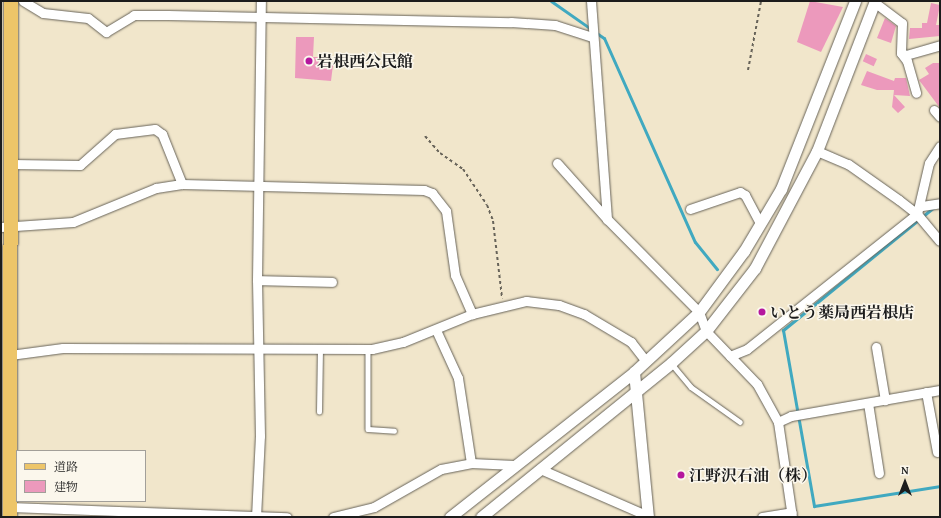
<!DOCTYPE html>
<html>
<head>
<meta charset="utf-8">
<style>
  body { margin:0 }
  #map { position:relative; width:941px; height:518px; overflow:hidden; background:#f1e6cb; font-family:"Gentium Book Plus","Noto Serif JP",serif }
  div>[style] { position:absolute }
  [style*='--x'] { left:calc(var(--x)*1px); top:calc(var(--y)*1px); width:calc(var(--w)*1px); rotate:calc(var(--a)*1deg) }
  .stream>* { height:3px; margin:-1.5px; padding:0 1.5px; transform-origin:1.5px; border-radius:1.5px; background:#40a9c0 }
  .building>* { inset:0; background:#ec99bc; transform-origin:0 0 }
  .path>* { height:2px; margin-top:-1px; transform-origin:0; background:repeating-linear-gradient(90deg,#676359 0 3px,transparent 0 6px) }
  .roads { filter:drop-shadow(0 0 1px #676359) drop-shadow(0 0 1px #676359) }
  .service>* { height:4.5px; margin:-2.25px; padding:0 2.25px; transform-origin:2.25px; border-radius:2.25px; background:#fff }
  .minor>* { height:9px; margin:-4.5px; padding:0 4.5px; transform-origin:4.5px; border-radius:4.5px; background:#fff }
  .tertiary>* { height:11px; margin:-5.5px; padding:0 5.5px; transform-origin:5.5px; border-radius:5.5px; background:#fff }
  .primary>* { height:14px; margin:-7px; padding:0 7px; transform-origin:7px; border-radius:7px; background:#edc569 }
  .dots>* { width:11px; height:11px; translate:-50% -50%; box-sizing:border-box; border:2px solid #fbf7ec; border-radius:50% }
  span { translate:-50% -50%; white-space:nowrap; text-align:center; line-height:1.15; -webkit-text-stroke:3px #fbf7ec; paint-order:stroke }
  .poi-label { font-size:16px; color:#1c1c1c; font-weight:700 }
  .left { translate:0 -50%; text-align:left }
  .frame { position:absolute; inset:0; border:2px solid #1c1c1c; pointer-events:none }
  .legend { position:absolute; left:16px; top:450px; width:130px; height:52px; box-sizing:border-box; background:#fbf7ec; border:1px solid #a29f99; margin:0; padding:5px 7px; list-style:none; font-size:12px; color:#1c1c1c }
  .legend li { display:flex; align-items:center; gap:8px; height:20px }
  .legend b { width:20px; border:1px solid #a29f99 }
  .north { position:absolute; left:885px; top:462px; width:40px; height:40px; -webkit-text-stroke:3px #fbf7ec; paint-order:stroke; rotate:0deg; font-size:11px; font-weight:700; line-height:16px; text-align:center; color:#1c1c1c }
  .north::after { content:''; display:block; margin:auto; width:14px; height:18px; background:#1c1c1c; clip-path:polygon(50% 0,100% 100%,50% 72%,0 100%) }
</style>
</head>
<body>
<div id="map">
  <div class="stream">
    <i style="--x:551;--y:1;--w:49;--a:35"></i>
    <i style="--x:595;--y:32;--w:11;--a:34"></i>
    <i style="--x:604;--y:38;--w:223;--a:66"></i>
    <i style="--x:695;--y:242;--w:35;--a:51"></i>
    <i style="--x:934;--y:207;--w:195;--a:140.8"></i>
    <i style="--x:783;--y:330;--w:179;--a:80"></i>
    <i style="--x:814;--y:506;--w:128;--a:-9"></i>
  </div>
  <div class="building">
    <i style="clip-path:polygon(810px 1px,843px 7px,821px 52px,797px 42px)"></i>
    <i style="clip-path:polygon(931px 3px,940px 5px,936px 25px,940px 25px,940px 36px,909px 39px,910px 28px,922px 28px,922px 23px,927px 23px)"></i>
    <i style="clip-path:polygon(885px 18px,896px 26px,891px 43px,877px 38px)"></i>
    <i style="clip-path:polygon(296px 37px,314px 37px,313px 57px,322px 57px,322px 64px,333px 65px,331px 81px,295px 78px)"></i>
    <i style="left:866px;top:54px;width:12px;height:8px;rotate:24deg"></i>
    <i style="clip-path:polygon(933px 63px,940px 63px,940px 108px,919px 80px,929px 74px,925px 68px)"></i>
    <i style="clip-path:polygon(867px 71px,894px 81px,895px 78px,906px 78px,910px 96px,894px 95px,905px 107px,898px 113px,892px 107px,894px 90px,877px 90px,861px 85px)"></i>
  </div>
  <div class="path">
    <i style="--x:748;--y:70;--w:70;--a:-79.3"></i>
    <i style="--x:425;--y:136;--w:23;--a:49"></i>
    <i style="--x:440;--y:153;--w:28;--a:35"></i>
    <i style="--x:463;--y:169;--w:43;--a:56.3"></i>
    <i style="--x:487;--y:205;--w:17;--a:69"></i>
    <i style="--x:493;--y:221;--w:78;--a:83.3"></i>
  </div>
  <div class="roads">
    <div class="service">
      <i style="--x:368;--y:349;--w:80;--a:90"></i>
      <i style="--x:368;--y:429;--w:26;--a:4"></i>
      <i style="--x:671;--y:363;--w:31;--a:50"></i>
      <i style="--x:691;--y:387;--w:60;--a:35.5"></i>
      <i style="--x:319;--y:412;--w:62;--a:-89.1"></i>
    </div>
    <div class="minor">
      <i style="--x:23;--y:1;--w:23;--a:31"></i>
      <i style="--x:43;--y:13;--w:45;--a:6.3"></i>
      <i style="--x:88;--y:18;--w:23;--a:38"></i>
      <i style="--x:106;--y:32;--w:33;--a:-31"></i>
      <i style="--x:134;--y:15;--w:34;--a:0"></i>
      <i style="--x:168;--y:15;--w:343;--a:1.2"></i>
      <i style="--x:511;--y:22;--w:44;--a:3.9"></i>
      <i style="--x:555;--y:25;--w:39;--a:18"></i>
      <i style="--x:591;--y:1;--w:219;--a:85.8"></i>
      <i style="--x:607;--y:219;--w:131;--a:45.3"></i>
      <i style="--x:699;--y:312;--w:20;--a:70"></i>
      <i style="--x:706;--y:331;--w:74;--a:46.1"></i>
      <i style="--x:757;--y:384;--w:43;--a:61.1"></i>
      <i style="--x:778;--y:422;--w:96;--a:81.6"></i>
      <i style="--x:874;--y:2;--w:35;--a:37"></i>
      <i style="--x:902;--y:23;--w:30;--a:92"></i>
      <i style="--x:901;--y:53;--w:5;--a:22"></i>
      <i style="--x:906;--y:55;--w:35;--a:-16"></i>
      <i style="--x:901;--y:53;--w:10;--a:53"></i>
      <i style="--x:907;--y:61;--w:33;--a:74"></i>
      <i style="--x:934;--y:110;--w:9;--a:49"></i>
      <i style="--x:817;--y:151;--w:34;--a:23"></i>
      <i style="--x:848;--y:164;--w:62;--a:35.2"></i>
      <i style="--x:899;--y:200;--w:23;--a:38"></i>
      <i style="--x:917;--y:214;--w:35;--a:50"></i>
      <i style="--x:557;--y:163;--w:75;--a:48.2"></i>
      <i style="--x:12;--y:164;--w:68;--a:0.8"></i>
      <i style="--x:80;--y:165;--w:47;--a:-41.5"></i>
      <i style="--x:115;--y:134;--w:40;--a:-7.1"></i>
      <i style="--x:155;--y:129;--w:9;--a:36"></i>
      <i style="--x:162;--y:134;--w:54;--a:68.2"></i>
      <i style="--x:922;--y:206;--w:18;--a:-9"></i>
      <i style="--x:690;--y:209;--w:53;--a:-18.8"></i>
      <i style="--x:740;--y:192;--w:6;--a:31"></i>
      <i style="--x:745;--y:195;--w:32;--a:62"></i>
      <i style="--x:1;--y:227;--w:72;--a:-4"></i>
      <i style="--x:73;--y:222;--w:90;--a:-22.3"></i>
      <i style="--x:156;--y:188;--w:26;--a:-9"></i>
      <i style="--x:182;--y:184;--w:242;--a:1.4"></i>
      <i style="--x:424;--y:190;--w:9;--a:21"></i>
      <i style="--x:432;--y:193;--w:23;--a:52"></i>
      <i style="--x:446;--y:211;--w:65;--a:82"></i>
      <i style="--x:455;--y:275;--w:43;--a:66.4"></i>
      <i style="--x:257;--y:280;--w:75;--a:1.5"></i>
      <i style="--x:436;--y:330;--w:53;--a:65.4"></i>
      <i style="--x:458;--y:378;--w:86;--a:81.3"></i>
      <i style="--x:876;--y:347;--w:54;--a:80.4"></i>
      <i style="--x:10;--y:355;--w:53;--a:-7.5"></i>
      <i style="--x:63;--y:348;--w:309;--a:0.2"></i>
      <i style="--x:372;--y:349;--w:32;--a:-13"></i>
      <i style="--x:403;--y:342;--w:74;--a:-22.1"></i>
      <i style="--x:472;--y:314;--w:56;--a:-13.5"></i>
      <i style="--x:526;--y:301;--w:33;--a:7"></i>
      <i style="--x:559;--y:305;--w:27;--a:20"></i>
      <i style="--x:584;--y:314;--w:55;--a:30.8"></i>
      <i style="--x:631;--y:342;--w:24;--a:52"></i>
      <i style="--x:730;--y:356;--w:18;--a:-22"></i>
      <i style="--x:747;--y:349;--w:217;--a:-38.5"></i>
      <i style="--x:917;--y:214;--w:52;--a:-76.8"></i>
      <i style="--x:929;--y:163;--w:20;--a:-57"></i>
      <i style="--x:926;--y:392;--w:61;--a:79.6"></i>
      <i style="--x:868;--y:403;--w:71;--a:81.1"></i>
      <i style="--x:778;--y:422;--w:14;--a:-25"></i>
      <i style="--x:791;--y:416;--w:151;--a:-9.9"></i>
      <i style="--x:540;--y:469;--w:118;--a:23.5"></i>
      <i style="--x:10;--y:507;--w:277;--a:2.1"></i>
      <i style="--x:256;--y:517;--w:81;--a:-87.2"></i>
      <i style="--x:260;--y:436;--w:156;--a:-91.1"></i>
      <i style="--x:257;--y:280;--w:279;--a:-89.2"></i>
      <i style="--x:333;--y:517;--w:42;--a:-13.7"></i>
      <i style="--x:374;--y:507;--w:77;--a:-29.6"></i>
      <i style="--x:441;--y:469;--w:31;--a:-11"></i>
      <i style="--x:471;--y:463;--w:43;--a:2.7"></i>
      <i style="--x:762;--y:517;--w:30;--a:-9"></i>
    </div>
    <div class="tertiary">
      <i style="--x:634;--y:372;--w:146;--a:84.5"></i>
      <i style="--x:450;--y:517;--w:234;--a:-38.2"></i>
      <i style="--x:634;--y:372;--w:88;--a:-42.7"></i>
      <i style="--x:699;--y:312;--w:76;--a:-53.6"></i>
      <i style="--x:744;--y:251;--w:72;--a:-59.2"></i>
      <i style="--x:781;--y:189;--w:202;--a:-68.5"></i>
      <i style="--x:481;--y:517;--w:245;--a:-39"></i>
      <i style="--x:671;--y:363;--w:47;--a:-42.4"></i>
      <i style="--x:706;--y:331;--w:80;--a:-52.1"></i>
      <i style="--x:755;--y:268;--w:132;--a:-62.1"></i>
      <i style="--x:817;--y:151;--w:161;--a:-68.9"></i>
    </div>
    <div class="primary">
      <i style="--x:10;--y:517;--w:516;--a:-89.89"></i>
    </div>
  </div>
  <div class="dots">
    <i style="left:309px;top:61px;background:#b5179e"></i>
    <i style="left:762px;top:312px;background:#b5179e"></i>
    <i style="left:681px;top:475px;background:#b5179e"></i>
  </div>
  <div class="poi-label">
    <span class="left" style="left:317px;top:61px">岩根西公民館</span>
    <span class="left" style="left:770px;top:312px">いとう薬局西岩根店</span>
    <span class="left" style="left:689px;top:475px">江野沢石油（株）</span>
  </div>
  <div class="frame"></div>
  <ul class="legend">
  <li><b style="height:5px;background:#edc569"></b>道路</li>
  <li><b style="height:11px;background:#ec99bc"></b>建物</li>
  </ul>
  <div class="north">N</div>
</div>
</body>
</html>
